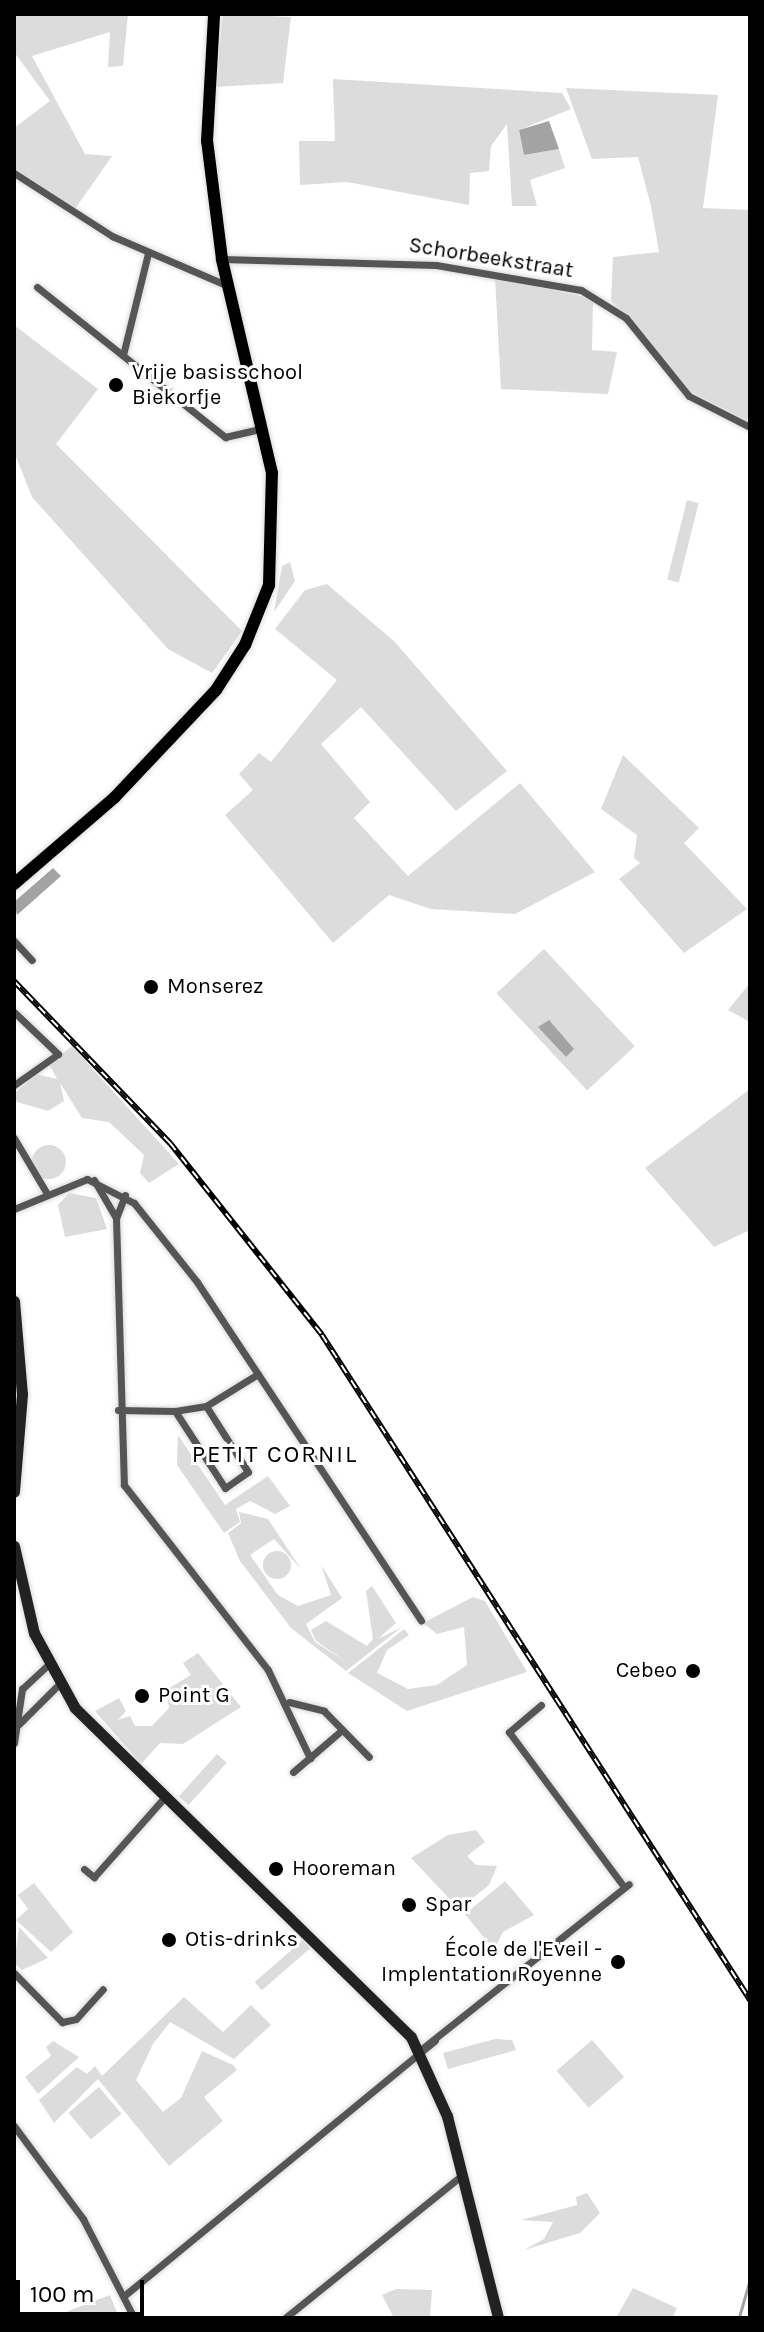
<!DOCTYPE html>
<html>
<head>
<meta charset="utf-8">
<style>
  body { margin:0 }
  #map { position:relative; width:764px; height:2332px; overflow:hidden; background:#fff; font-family:Karla,sans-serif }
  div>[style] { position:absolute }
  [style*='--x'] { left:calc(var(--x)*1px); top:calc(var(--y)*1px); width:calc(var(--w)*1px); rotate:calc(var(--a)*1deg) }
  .green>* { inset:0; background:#dcdcdc; transform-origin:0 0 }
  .round { border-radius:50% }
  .water>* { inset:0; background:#a3a3a3 }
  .stream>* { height:3px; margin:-1.5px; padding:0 1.5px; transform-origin:1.5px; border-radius:1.5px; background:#a3a3a3 }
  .roads { filter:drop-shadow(0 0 2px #dbdbdb) drop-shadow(0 0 2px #dbdbdb) }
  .street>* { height:7px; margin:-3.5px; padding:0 3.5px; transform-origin:3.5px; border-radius:3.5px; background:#555 }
  .secondary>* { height:11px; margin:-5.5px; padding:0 5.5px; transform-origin:5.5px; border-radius:5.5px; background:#222 }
  .primary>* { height:12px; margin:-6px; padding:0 6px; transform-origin:6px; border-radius:6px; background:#000 }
  .rail>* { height:6px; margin-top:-3px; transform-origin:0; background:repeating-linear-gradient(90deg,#fff 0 9px,#000 0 18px); box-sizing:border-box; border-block:2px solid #000 }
  .dots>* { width:22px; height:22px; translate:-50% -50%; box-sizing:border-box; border:4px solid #fff; border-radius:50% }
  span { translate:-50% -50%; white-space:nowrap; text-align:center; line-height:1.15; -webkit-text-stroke:6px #fff; paint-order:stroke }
  .street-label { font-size:22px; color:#000 }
  .poi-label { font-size:22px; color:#000 }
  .left { translate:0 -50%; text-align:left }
  .right { translate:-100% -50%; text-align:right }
  .neighbourhood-label { font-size:24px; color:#000; letter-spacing:2px }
  .frame { position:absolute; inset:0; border:16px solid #000; pointer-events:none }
  .scale { position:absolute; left:16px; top:2280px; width:128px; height:36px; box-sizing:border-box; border:4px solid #000; border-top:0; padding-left:10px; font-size:24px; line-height:28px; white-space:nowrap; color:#000; -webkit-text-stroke:6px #fff; paint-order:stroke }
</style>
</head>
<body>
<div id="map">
  <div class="green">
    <i style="clip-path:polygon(14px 14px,128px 14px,123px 66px,108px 67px,110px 32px,32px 56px,85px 154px,112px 156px,75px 209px,14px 170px,14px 128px,50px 101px,14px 52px)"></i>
    <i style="clip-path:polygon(223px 14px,291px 17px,283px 83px,215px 87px)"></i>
    <i style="clip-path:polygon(333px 79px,562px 93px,571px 109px,519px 130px,524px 155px,559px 149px,565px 168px,530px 180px,537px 206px,512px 206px,507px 124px,491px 146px,489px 171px,470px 173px,469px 205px,347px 182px,300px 185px,299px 141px,335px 141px)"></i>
    <i style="clip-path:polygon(566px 88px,718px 95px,703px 208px,750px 210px,750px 422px,689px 391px,611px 300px,613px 257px,659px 252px,651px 206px,638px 157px,592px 159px)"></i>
    <i style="clip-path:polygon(495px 277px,593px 299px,592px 350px,617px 352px,608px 394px,501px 389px)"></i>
    <i style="clip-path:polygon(14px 325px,98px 389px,56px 444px,242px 631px,212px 673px,168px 649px,32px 497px,14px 452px)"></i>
    <i style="left:687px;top:500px;width:12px;height:82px;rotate:14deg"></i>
    <i style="clip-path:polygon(290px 562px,295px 581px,274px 612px,282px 566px)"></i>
    <i style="clip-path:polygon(327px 584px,394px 641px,507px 771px,456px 811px,361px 707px,321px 744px,370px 802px,354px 818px,408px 876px,520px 783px,595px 872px,515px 914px,431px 909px,389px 895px,333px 943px,225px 815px,253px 790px,239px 774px,259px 753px,271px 762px,337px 680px,275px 629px,305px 590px)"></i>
    <i style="clip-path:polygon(623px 755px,699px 828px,684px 843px,747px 909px,684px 953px,619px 879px,640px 863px,634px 858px,637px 835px,601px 809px)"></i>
    <i style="left:544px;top:949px;width:133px;height:65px;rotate:47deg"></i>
    <i style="clip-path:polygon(750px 983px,750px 1022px,728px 1010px)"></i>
    <i style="clip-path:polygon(72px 1046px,179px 1164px,149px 1183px,140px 1173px,144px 1155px,109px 1122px,82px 1118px,60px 1083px,64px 1101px,48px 1111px,17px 1102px,14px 1094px,36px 1074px,57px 1079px,49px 1064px)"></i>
    <i style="clip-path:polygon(750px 1089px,750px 1230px,714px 1247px,645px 1168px)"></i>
    <i class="round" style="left:32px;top:1145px;width:34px;height:34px"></i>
    <i style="clip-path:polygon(69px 1193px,96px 1198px,107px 1229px,65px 1237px,58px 1205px)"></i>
    <i style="clip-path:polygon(178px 1435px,225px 1505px,268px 1476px,290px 1506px,275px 1514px,250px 1501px,236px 1509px,240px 1522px,224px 1533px,177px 1465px)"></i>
    <i style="clip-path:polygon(239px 1512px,268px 1519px,301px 1569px,274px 1539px,250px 1555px,278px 1595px,298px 1606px,331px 1595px,321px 1565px,342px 1598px,306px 1624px,315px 1642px,348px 1663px,316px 1641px,311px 1630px,326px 1621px,367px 1646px,373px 1639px,366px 1591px,372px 1586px,396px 1623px,378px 1639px,402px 1627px,346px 1671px,291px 1628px,240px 1561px,228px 1533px,241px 1523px)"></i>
    <i class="round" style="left:263px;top:1551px;width:28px;height:28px"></i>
    <i style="clip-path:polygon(473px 1597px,485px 1601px,527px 1672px,407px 1711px,348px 1673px,404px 1629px,409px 1635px,387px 1650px,377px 1673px,408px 1689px,437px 1685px,467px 1665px,464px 1627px,437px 1634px,423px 1623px)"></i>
    <i style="clip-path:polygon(198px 1653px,241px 1707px,183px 1744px,160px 1743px,141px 1764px,95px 1711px,119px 1698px,126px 1711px,118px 1720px,130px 1716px,135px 1726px,152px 1726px,169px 1708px,166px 1690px,191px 1675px,183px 1663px)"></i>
    <i style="left:217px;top:1754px;width:13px;height:57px;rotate:42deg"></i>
    <i style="clip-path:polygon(476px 1830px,485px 1842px,467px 1856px,476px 1865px,497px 1866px,489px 1885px,459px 1909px,411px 1858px,448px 1835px)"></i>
    <i style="clip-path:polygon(505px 1881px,534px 1915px,503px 1932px,494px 1950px,465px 1914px)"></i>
    <i style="clip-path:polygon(34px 1883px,73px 1932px,51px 1952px,16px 1920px,28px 1909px,18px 1895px)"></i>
    <i style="clip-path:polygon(19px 1927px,48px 1958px,22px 1970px,14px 1963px)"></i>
    <i style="left:303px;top:1940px;width:11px;height:64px;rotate:49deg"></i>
    <i style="clip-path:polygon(184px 1997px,223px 2032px,251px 2005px,271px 2025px,234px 2059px,170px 2022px,153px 2044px,136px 2080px,163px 2112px,181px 2098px,202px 2051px,233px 2065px,237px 2070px,204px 2097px,223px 2121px,169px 2166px,98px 2079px,54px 2123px,39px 2100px,77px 2067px,87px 2074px,95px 2066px,102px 2076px)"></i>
    <i style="clip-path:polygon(495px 2039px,512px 2040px,516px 2050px,448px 2069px,443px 2053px)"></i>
    <i style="left:592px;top:2040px;width:49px;height:47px;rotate:49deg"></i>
    <i style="clip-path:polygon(53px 2041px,79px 2057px,38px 2094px,25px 2077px,51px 2056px,46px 2047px)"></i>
    <i style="left:99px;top:2087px;width:35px;height:40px;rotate:50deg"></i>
    <i style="clip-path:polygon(587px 2193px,600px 2213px,580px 2233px,524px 2250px,544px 2239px,553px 2222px,521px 2220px,577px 2205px,576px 2197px)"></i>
    <i style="clip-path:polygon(633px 2288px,677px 2308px,672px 2318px,616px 2318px)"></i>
    <i style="clip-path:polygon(396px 2289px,432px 2290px,430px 2318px,394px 2318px,382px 2295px)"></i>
    <i style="clip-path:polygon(110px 2295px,119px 2318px,64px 2318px,68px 2311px)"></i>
  </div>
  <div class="water">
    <i style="clip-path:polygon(549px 121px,559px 149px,524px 155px,519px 130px)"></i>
    <i style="clip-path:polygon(53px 868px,61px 876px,17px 915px,14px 902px)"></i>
    <i style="clip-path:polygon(549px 1020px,574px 1049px,566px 1057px,538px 1027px)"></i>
  </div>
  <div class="stream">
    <i style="--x:746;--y:2318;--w:7;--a:-172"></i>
    <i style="--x:739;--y:2317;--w:40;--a:-74"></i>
  </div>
  <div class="roads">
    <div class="street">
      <i style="--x:14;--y:173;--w:117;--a:32.7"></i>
      <i style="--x:112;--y:236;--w:126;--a:23.3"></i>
      <i style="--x:222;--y:259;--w:214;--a:1.6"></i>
      <i style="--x:436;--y:265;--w:147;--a:9.8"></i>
      <i style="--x:581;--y:290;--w:53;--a:31.9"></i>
      <i style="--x:626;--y:318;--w:100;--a:51.1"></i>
      <i style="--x:689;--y:396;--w:68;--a:26.9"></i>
      <i style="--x:37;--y:287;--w:241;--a:38.6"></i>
      <i style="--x:225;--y:437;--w:39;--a:-13"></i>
      <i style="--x:123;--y:355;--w:105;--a:-76.2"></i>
      <i style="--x:14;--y:941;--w:26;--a:47"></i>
      <i style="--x:14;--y:1012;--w:61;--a:43.7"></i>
      <i style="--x:58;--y:1054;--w:54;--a:144.8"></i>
      <i style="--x:14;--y:1138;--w:63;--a:59.3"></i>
      <i style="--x:94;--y:1180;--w:44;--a:59.9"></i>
      <i style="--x:125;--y:1195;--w:25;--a:111"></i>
      <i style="--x:116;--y:1218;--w:267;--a:88.3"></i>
      <i style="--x:124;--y:1485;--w:234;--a:52.1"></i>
      <i style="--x:268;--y:1670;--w:98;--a:64.5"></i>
      <i style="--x:14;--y:1209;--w:79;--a:-22.3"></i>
      <i style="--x:87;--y:1179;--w:53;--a:27.1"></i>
      <i style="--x:134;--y:1203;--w:101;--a:51.4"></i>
      <i style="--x:197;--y:1282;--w:406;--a:56.5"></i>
      <i style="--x:206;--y:1406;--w:61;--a:-31.6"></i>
      <i style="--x:118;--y:1410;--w:57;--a:1"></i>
      <i style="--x:175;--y:1411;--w:92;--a:57"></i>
      <i style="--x:225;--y:1488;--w:28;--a:-35"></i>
      <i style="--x:248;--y:1472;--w:78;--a:-122.5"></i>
      <i style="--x:206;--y:1406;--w:31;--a:171"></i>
      <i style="--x:289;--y:1702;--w:36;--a:14"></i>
      <i style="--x:324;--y:1711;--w:64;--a:45.6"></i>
      <i style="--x:541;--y:1705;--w:42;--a:139.8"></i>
      <i style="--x:509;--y:1732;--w:189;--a:53.4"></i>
      <i style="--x:19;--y:1724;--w:57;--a:-45"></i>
      <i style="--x:14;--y:1743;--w:55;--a:-81.6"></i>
      <i style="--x:22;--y:1689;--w:37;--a:-43"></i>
      <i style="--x:293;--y:1772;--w:65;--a:-40.6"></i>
      <i style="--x:84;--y:1869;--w:13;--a:39"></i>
      <i style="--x:94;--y:1877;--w:106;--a:-48.5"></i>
      <i style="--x:14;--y:1973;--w:69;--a:45.6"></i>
      <i style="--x:62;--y:2022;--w:14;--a:-12"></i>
      <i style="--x:76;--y:2019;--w:40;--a:-48"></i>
      <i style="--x:419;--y:2051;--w:268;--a:-38.5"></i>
      <i style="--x:14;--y:2126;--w:116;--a:53.4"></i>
      <i style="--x:83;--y:2219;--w:111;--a:62.7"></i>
      <i style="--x:125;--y:2295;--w:401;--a:-39.4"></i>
      <i style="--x:285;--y:2318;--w:228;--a:-38.9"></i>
    </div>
    <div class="secondary">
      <i style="--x:14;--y:1301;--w:93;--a:85.1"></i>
      <i style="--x:22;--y:1394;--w:98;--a:94.7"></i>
      <i style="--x:14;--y:1546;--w:89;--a:77.1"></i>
      <i style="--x:34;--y:1633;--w:85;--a:61.3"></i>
      <i style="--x:75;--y:1708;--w:470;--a:44.4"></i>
      <i style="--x:411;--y:2037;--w:87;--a:65.5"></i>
      <i style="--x:447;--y:2116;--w:208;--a:75.8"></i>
    </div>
    <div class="primary">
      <i style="--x:14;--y:884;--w:132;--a:-40.7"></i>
      <i style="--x:114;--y:798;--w:149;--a:-46.6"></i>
      <i style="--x:216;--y:690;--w:54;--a:-57.2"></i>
      <i style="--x:245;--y:645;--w:65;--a:-68.2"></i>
      <i style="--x:269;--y:585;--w:112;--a:-88.5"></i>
      <i style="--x:272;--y:473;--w:220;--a:-103.2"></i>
      <i style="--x:222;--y:259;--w:119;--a:-97.2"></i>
      <i style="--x:207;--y:141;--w:127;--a:-86.8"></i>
    </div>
  </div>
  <div class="rail">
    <i style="--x:14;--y:981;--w:225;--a:46.1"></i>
    <i style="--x:170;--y:1143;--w:245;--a:51.6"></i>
    <i style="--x:322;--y:1335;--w:791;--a:57.23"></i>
  </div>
  <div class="dots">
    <i style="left:116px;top:385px;background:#000"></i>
    <i style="left:151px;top:987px;background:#000"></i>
    <i style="left:693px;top:1671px;background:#000"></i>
    <i style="left:142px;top:1696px;background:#000"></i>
    <i style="left:276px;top:1869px;background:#000"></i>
    <i style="left:409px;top:1905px;background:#000"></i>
    <i style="left:169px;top:1940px;background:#000"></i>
    <i style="left:618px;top:1962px;background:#000"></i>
  </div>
  <div class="street-label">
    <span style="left:491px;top:258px;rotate:9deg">Schorbeekstraat</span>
  </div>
  <div class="poi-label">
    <span class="left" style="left:132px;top:385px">Vrije basisschool<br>Biekorfje</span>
    <span class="left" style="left:167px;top:987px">Monserez</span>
    <span class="right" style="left:677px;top:1671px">Cebeo</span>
    <span class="left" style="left:158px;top:1696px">Point G</span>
    <span class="left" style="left:292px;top:1869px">Hooreman</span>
    <span class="left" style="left:425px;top:1905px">Spar</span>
    <span class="left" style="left:185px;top:1940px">Otis-drinks</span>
    <span class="right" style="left:602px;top:1962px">École de l'Eveil -<br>Implentation Royenne</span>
  </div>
  <div class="neighbourhood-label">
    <span style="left:275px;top:1455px">PETIT CORNIL</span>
  </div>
  <div class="frame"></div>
  <div class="scale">100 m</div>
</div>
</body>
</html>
